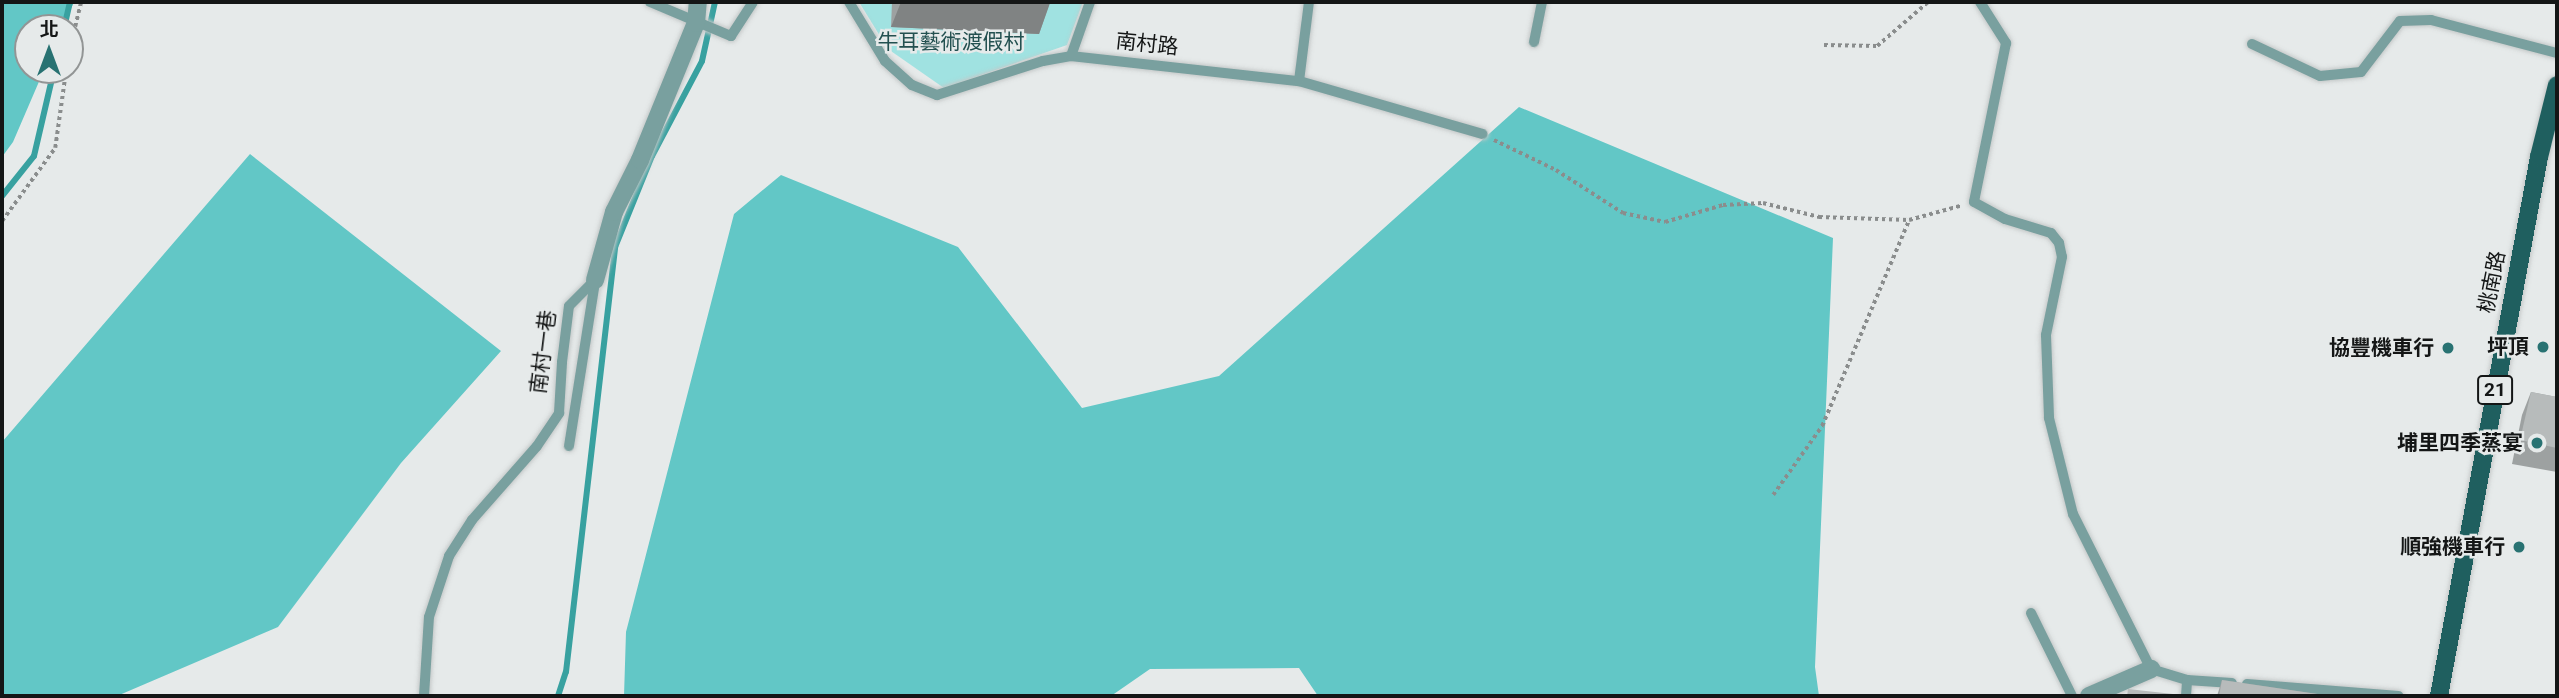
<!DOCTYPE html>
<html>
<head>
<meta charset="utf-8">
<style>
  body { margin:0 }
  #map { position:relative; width:2559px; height:698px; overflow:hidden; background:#e6eaea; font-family:Roboto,"Noto Sans TC",sans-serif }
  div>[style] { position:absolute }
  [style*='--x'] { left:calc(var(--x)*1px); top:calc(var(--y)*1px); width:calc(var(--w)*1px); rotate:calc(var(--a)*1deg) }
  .green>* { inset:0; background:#a0e2e1 }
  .forest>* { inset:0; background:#62c7c6 }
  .stream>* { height:6px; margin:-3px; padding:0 3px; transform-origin:3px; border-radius:3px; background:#38a1a0 }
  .path>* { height:3.5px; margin-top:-1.75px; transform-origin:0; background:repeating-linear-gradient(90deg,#8a8d8d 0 3.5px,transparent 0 7px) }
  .roads { filter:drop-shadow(0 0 2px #c4c8c8) drop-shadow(0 0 2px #c4c8c8) }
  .service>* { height:10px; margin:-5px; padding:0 5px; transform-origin:5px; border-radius:5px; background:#79a09f }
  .minor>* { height:18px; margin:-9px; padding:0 9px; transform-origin:9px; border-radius:9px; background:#79a09f }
  .primary>* { height:18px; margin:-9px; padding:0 9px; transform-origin:9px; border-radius:9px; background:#1f5f5f }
  .wall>* { inset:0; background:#9da1a1 }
  .shaded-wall>* { inset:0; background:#808383 }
  .building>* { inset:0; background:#b7bbbb }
  .dots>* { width:19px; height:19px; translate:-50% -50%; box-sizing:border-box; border:4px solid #e6eaea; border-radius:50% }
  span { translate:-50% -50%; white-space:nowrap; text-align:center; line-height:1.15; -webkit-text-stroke:5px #e6eaea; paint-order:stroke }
  .shield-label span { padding:2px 5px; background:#e6eaea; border:2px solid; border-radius:5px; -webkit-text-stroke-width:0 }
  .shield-label { font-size:19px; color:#141616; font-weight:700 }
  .park-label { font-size:21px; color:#235050 }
  .street-label { font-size:21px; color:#141616 }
  .poi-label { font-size:21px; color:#141616; font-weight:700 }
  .right { translate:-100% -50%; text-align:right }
  .frame { position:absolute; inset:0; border:4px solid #141616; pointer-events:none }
  .north { position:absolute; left:14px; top:14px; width:70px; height:70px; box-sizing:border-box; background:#e6eaea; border:2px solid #929595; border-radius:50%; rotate:0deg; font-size:19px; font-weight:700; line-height:28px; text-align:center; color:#141616 }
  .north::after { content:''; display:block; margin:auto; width:24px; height:32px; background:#287272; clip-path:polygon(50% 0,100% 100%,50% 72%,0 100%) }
</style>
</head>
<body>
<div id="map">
  <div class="green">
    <i style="clip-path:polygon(859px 2px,1083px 2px,1067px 45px,944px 88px,888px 49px)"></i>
  </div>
  <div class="forest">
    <i style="clip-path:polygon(2px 2px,74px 2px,62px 28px,28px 28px,28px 70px,44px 70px,13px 142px,2px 157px)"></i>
    <i style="clip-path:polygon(1519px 107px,1833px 238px,1815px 667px,1819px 696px,1318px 696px,1299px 668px,1150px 669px,1111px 696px,624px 696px,626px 632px,734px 214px,781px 175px,958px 247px,1082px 408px,1219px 376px)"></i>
    <i style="clip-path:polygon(250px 154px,501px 351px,401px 463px,278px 627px,117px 696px,2px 696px,2px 442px)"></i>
  </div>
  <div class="stream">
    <i style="--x:64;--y:28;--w:27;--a:-77"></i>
    <i style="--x:2;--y:196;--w:51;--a:-51.3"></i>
    <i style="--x:34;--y:156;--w:88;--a:-76.9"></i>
    <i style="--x:558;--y:696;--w:25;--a:-72"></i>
    <i style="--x:566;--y:672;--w:428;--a:-83.4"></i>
    <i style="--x:615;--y:247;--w:98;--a:-67.9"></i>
    <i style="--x:652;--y:156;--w:107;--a:-62.2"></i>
    <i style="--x:702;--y:61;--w:60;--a:-77.6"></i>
  </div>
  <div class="path">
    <i style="--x:1824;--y:45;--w:53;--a:1.1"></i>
    <i style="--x:1877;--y:46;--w:67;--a:-40.8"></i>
    <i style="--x:70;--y:47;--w:46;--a:-76.3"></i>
    <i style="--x:1494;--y:140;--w:69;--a:25.8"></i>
    <i style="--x:1556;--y:170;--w:80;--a:32.7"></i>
    <i style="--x:1623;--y:213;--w:43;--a:12.1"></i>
    <i style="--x:1665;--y:222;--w:60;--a:-16.3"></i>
    <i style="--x:1723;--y:205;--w:40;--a:-2.9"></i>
    <i style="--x:1763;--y:203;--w:58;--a:14"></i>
    <i style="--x:1819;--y:217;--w:90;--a:1.9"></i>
    <i style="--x:2;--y:221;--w:90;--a:-54"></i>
    <i style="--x:55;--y:148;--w:79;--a:-82"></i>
    <i style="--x:1773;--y:495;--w:85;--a:-54.6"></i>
    <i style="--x:1822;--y:426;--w:224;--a:-67.1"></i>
    <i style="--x:1909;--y:220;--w:53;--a:-15.4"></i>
  </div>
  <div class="roads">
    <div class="service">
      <i style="--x:650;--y:2;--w:88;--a:22.8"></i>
      <i style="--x:731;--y:36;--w:40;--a:-57.1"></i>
      <i style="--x:849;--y:2;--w:69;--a:58.6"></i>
      <i style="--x:885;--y:61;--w:36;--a:42"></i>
      <i style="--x:912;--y:85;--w:27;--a:22"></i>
      <i style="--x:937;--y:95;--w:111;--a:-17.8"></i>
      <i style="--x:1043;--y:61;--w:28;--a:-10"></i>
      <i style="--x:1071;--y:56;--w:229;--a:6.3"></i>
      <i style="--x:1299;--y:81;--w:191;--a:16.1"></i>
      <i style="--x:1980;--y:2;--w:49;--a:57.6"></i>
      <i style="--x:2006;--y:43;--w:162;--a:101.4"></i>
      <i style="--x:1974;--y:202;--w:35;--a:29"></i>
      <i style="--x:2005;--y:219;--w:48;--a:16.9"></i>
      <i style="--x:2051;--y:233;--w:13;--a:51"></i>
      <i style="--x:2059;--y:243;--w:14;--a:78"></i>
      <i style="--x:2062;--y:257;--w:80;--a:101.6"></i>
      <i style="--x:2046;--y:335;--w:83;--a:87.9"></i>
      <i style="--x:2049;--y:418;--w:99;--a:76"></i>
      <i style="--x:2073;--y:514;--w:174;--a:63.3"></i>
      <i style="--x:2151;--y:669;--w:38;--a:17"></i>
      <i style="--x:2187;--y:680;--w:45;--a:3.8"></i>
      <i style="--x:1534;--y:42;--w:41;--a:-78.7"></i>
      <i style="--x:2252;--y:44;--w:75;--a:25.2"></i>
      <i style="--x:2320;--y:76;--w:41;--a:-5.6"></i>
      <i style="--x:2361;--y:72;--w:64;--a:-52.6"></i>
      <i style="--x:2400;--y:21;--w:31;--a:-2"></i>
      <i style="--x:2431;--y:20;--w:130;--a:14.7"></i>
      <i style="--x:1071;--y:56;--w:57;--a:-70.6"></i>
      <i style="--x:1299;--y:81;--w:80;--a:-82.8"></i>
      <i style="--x:569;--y:446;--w:167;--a:-81"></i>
      <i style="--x:2031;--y:613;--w:93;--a:63.7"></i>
      <i style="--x:2247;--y:684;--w:152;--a:4.5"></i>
      <i style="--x:424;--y:696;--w:79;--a:-86.4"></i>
      <i style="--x:429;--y:617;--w:64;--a:-71.8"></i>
      <i style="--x:449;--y:556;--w:43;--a:-57.4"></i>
      <i style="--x:472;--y:520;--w:98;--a:-48.7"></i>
      <i style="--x:537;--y:446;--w:40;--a:-56"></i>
      <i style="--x:559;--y:413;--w:51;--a:-86.6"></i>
      <i style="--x:562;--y:362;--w:56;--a:-82.9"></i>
      <i style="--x:569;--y:306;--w:37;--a:-45"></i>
      <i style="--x:2186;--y:696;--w:16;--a:-86"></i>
    </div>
    <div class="minor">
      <i style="--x:595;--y:280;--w:71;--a:-74.4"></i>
      <i style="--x:614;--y:212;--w:58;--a:-63.4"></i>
      <i style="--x:640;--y:160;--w:148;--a:-67.8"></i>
      <i style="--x:696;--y:23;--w:21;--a:-85"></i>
      <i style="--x:2089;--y:696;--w:68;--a:-23.5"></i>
    </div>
    <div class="primary">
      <i style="--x:2439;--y:696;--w:548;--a:-79.49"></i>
      <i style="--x:2539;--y:157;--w:74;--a:-76"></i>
    </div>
  </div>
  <div class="wall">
    <i style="clip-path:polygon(892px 2px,1050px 2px,1039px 34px,891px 27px)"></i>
    <i style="clip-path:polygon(2531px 392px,2557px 397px,2557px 472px,2512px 464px,2522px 415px)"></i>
    <i style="clip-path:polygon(2222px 680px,2331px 696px,2217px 696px)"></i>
  </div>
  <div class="shaded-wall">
    <i style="clip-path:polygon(901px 2px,1017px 2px,1050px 3px,1039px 34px,891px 27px)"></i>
  </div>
  <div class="building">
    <i style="clip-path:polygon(1017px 2px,1050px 2px,1050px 3px)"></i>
    <i style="clip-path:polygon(2531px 392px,2557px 397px,2557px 448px,2520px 440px)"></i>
    <i style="clip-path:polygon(2222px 680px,2331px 696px,2219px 696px)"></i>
    <i style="clip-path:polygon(2128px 689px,2173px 694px,2173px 696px,2127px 696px)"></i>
  </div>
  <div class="dots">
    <i style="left:2543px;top:347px;background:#287272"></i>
    <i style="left:2448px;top:348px;background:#287272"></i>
    <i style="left:2537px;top:443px;background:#287272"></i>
    <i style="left:2519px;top:547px;background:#287272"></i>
  </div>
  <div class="shield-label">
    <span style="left:2495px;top:390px">21</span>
  </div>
  <div class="park-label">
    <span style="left:951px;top:42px">牛耳藝術渡假村</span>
  </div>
  <div class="street-label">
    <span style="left:1147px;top:44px;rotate:6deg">南村路</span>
    <span style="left:2492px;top:282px;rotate:-79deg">桃南路</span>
    <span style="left:543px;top:352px;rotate:-83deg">南村一巷</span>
  </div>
  <div class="poi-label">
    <span class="right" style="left:2529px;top:347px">坪頂</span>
    <span class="right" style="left:2434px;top:348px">協豐機車行</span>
    <span class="right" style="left:2523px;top:443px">埔里四季蒸宴</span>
    <span class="right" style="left:2505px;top:547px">順強機車行</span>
  </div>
  <div class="frame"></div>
  <div class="north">北</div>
</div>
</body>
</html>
